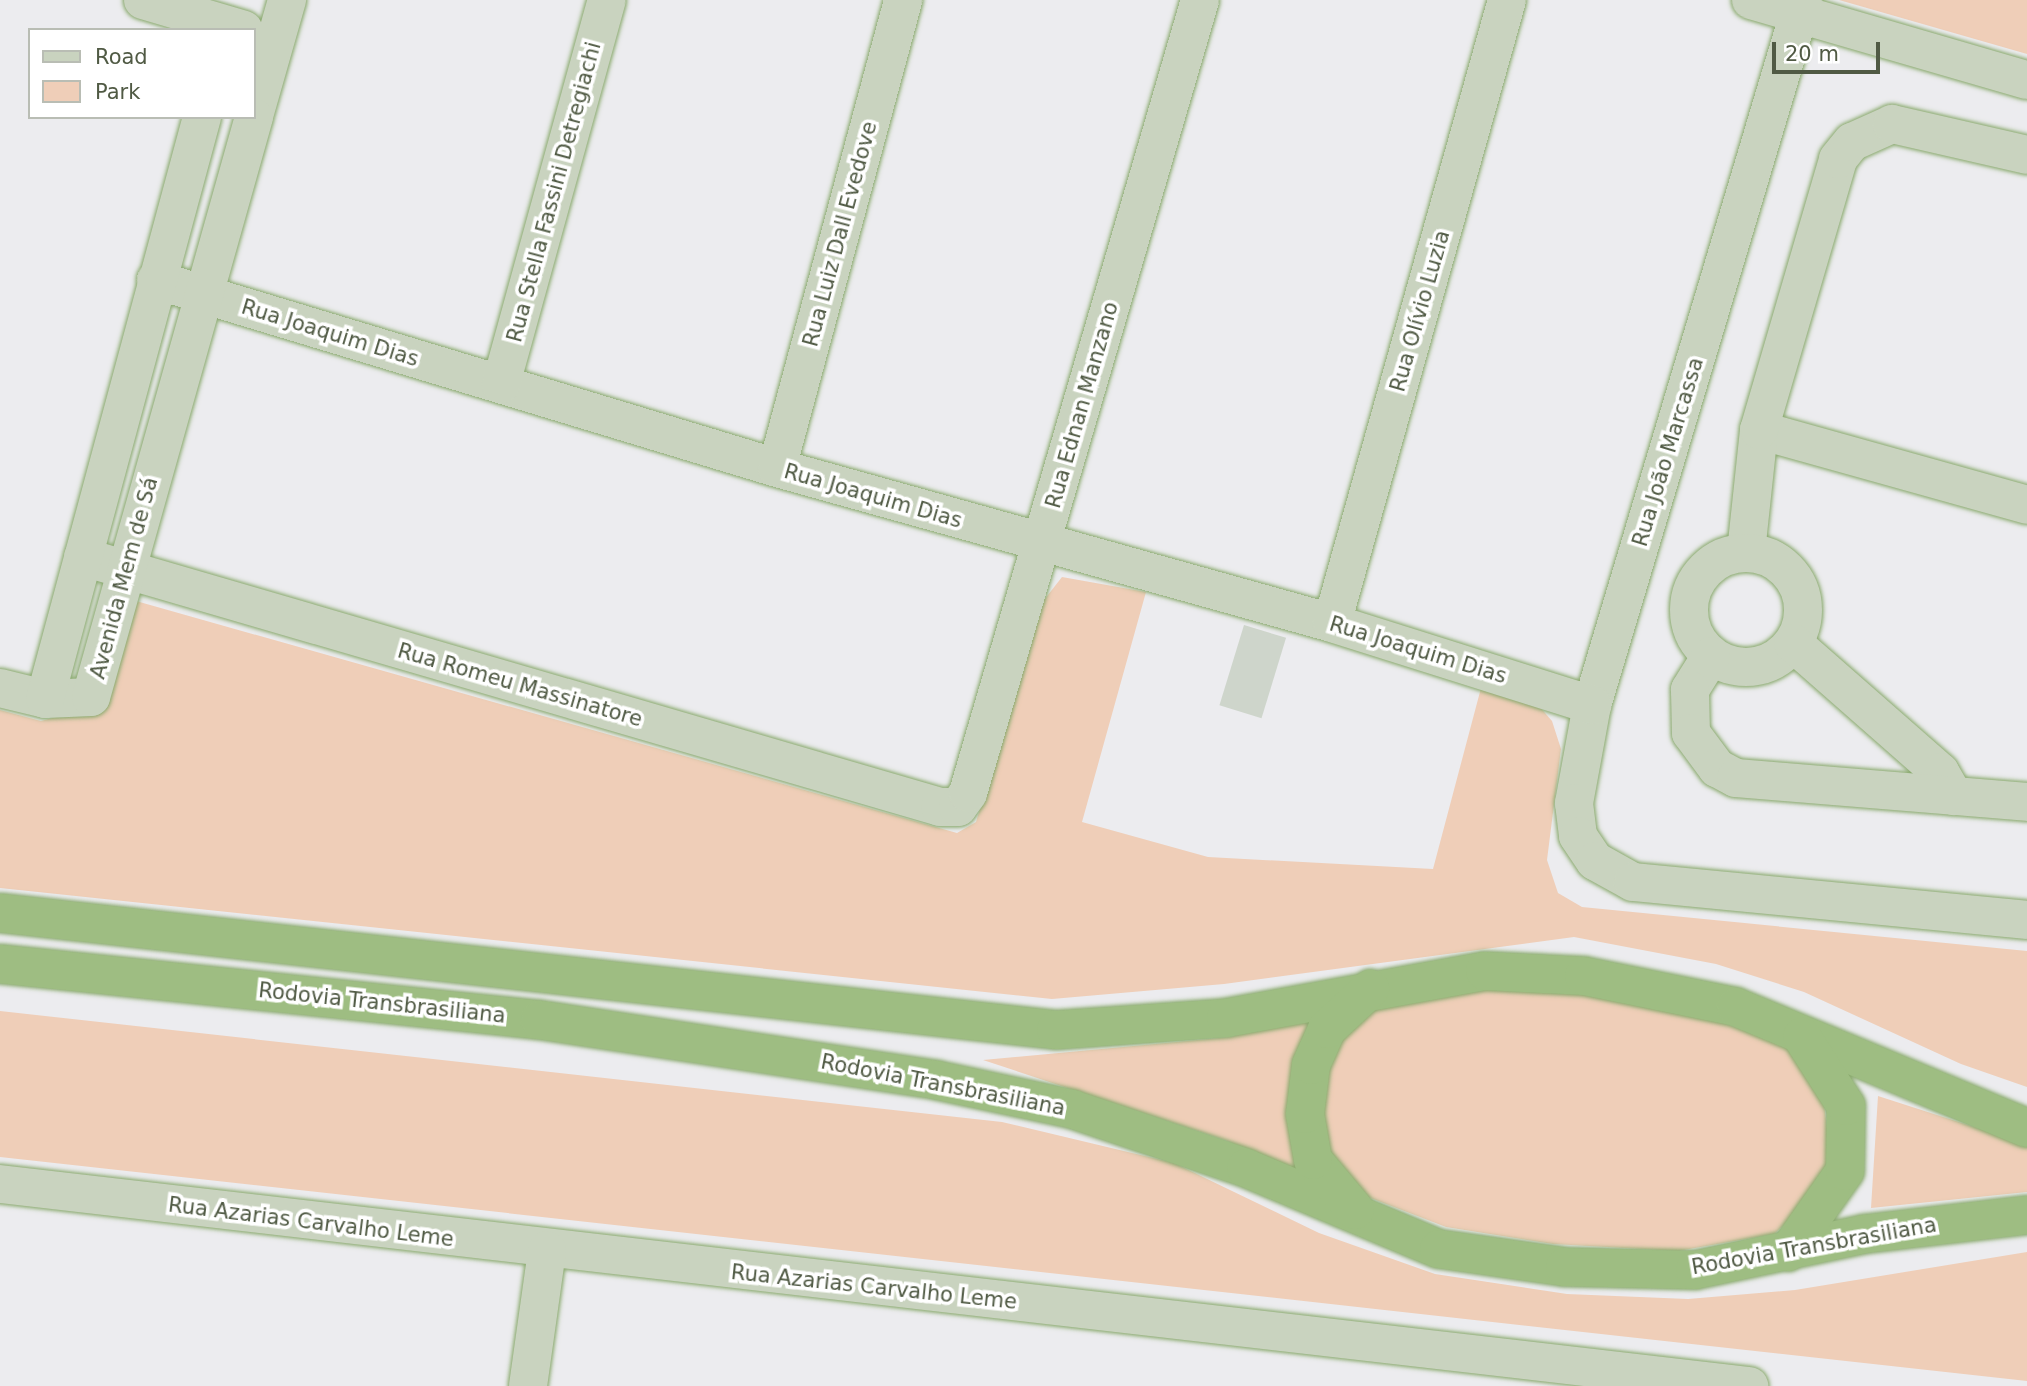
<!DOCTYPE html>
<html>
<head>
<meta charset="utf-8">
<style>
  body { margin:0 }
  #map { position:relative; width:2027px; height:1386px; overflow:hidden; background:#ececef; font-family:"DejaVu Sans",sans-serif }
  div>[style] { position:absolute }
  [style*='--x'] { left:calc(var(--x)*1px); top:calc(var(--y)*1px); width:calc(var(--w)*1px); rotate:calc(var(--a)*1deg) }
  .green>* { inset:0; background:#efceb8 }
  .building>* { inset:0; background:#ced5cb; transform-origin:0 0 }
  .roads { filter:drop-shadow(0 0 2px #89a96d) drop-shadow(0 0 2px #89a96d) }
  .minor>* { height:38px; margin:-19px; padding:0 19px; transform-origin:19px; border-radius:19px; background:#c9d3bf }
  .minor>.ring { margin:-19px; padding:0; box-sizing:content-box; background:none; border:38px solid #c9d3bf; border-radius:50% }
  .highway>* { height:38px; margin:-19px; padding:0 19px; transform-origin:19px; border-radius:19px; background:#9ebd82 }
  span { translate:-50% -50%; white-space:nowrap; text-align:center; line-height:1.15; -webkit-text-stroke:7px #fff; paint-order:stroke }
  .street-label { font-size:21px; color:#505a44 }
  .legend { position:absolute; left:28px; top:28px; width:228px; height:91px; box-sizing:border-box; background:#fff; border:2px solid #b9bdb4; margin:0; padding:9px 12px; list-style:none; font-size:21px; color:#505a44 }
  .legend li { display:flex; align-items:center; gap:14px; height:35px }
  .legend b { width:35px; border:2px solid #b9bdb4 }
  .scale { position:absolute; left:1772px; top:42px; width:108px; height:32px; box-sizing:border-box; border:4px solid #505a44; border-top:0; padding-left:9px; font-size:21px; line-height:24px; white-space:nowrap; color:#505a44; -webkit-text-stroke:5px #fff; paint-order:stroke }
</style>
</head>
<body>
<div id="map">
  <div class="green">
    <i style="clip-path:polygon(1839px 0,2027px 0,2027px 54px)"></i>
    <i style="clip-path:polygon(1062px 577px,1146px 592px,1082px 822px,1208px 857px,1433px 869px,1481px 688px,1538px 705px,1552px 721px,1561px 749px,1547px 860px,1558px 893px,1582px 907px,2027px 951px,2027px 1087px,1961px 1064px,1804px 992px,1716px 964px,1574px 937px,1224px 984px,1052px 999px,0 888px,0 710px,41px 721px,97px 706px,129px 599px,957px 833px,976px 822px,1044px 600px)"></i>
    <i style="clip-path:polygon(1529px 987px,1676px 1006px,1782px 1044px,1806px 1066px,1823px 1097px,1830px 1151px,1816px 1195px,1774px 1234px,1678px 1251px,1553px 1244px,1446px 1227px,1355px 1192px,1327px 1163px,1316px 1098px,1333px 1040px,1364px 1010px,1444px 991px)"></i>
    <i style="clip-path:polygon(0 1011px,1002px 1122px,1174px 1163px,1319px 1233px,1435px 1274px,1567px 1294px,1688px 1299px,1795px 1290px,2027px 1252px,2027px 1381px,0 1157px)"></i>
    <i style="clip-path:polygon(1317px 1016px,1302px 1174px,1225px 1140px,983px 1060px,1230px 1037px)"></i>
    <i style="clip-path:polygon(1878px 1096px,2027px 1144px,2027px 1192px,1871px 1208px)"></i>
  </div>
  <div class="building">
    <i style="left:1244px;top:625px;width:44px;height:84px;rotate:17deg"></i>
  </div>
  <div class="roads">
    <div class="minor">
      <i style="--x:143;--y:0;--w:105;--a:16.5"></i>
      <i style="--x:1751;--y:0;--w:287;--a:16.2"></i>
      <i style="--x:1803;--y:0;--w:736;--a:106.66"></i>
      <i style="--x:1592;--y:705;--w:100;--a:100.4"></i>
      <i style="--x:1574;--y:803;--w:33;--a:83"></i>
      <i style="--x:1578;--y:836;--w:30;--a:56"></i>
      <i style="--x:1595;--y:861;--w:43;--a:28.9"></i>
      <i style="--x:1633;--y:882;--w:396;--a:5.5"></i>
      <i style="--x:254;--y:116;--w:121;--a:-74.1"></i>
      <i style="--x:156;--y:280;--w:649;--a:16.84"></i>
      <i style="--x:777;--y:468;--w:576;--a:15.6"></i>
      <i style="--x:1332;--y:623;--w:273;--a:17.5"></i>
      <i style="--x:501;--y:384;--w:398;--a:-74.6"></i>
      <i style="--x:1759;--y:430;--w:278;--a:15.6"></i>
      <i style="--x:777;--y:468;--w:485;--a:-74.9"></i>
      <i style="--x:1746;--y:552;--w:123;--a:-83.9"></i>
      <i style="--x:1759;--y:430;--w:282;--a:-73.7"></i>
      <i style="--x:1838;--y:159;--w:22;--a:-51"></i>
      <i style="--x:1852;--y:142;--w:44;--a:-24.2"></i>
      <i style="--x:1892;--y:124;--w:139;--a:12.9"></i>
      <i class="ring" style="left:1689px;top:553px;width:76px;height:76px"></i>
      <i style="--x:83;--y:557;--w:893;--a:16.26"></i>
      <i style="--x:940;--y:807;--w:18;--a:0"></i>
      <i style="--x:958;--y:807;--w:17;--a:-54"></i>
      <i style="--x:968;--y:793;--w:826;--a:-73.69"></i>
      <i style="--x:1332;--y:623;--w:647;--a:-74.31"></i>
      <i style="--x:1793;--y:643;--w:196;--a:41.3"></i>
      <i style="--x:1940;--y:772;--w:28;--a:60"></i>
      <i style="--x:1711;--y:656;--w:40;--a:122"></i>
      <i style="--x:1690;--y:690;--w:43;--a:88.7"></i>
      <i style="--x:1691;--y:733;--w:44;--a:53.4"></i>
      <i style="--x:1717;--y:768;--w:21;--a:28"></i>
      <i style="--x:1736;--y:778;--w:292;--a:4.7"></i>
      <i style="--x:0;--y:688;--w:46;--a:13.7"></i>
      <i style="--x:45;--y:699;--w:46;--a:-2.5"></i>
      <i style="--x:91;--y:697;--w:602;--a:-74.3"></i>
      <i style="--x:45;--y:699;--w:603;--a:-74.9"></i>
      <i style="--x:0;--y:1184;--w:1761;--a:6.59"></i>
      <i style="--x:528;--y:1386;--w:137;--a:-82"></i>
    </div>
    <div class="highway">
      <i style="--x:0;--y:913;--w:1062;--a:6.32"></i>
      <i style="--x:1056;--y:1030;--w:170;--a:-4"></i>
      <i style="--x:1226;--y:1018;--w:263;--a:-10.3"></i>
      <i style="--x:1485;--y:971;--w:99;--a:2.9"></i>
      <i style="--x:1584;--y:976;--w:155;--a:11.5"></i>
      <i style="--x:1736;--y:1007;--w:315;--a:22.6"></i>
      <i style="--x:0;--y:964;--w:543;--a:5.92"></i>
      <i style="--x:540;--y:1020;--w:401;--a:8.6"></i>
      <i style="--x:936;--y:1080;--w:139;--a:12"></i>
      <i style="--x:1072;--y:1109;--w:184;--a:18.7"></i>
      <i style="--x:1246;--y:1168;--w:209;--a:22.8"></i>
      <i style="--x:1439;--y:1249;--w:127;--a:8.1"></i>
      <i style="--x:1565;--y:1267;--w:130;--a:1.3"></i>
      <i style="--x:1695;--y:1270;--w:174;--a:-12"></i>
      <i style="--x:1865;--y:1234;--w:163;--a:-6.7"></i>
      <i style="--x:1355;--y:1210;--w:65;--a:-130"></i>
      <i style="--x:1313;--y:1160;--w:47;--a:-99.9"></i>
      <i style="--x:1305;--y:1114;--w:49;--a:-83"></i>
      <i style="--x:1311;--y:1065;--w:39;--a:-66"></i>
      <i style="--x:1327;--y:1029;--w:59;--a:-42.9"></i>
      <i style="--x:1788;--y:1252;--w:99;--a:-54.9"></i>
      <i style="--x:1845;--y:1171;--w:65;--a:-89.1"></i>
      <i style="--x:1846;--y:1106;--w:82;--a:-122.5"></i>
    </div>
  </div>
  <div class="street-label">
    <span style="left:554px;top:192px;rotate:-75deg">Rua Stella Fassini Detregiachi</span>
    <span style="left:840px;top:234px;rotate:-75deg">Rua Luiz Dall Evedove</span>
    <span style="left:1420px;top:311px;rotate:-74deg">Rua Olívio Luzia</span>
    <span style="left:330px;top:333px;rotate:17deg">Rua Joaquim Dias</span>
    <span style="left:1082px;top:405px;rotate:-74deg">Rua Ednan Manzano</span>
    <span style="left:1668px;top:452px;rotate:-73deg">Rua João Marcassa</span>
    <span style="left:873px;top:496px;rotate:16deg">Rua Joaquim Dias</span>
    <span style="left:124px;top:578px;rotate:-75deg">Avenida Mem de Sá</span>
    <span style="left:1418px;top:650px;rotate:17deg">Rua Joaquim Dias</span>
    <span style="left:520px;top:685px;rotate:16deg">Rua Romeu Massinatore</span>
    <span style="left:382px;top:1003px;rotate:6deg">Rodovia Transbrasiliana</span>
    <span style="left:943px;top:1085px;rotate:11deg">Rodovia Transbrasiliana</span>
    <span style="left:311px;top:1222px;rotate:7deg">Rua Azarias Carvalho Leme</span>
    <span style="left:1814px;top:1246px;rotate:-10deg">Rodovia Transbrasiliana</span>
    <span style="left:874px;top:1287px;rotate:6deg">Rua Azarias Carvalho Leme</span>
  </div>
  <ul class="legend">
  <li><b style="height:9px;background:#c9d3bf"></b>Road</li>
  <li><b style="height:19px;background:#efceb8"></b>Park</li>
  </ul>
  <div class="scale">20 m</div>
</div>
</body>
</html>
